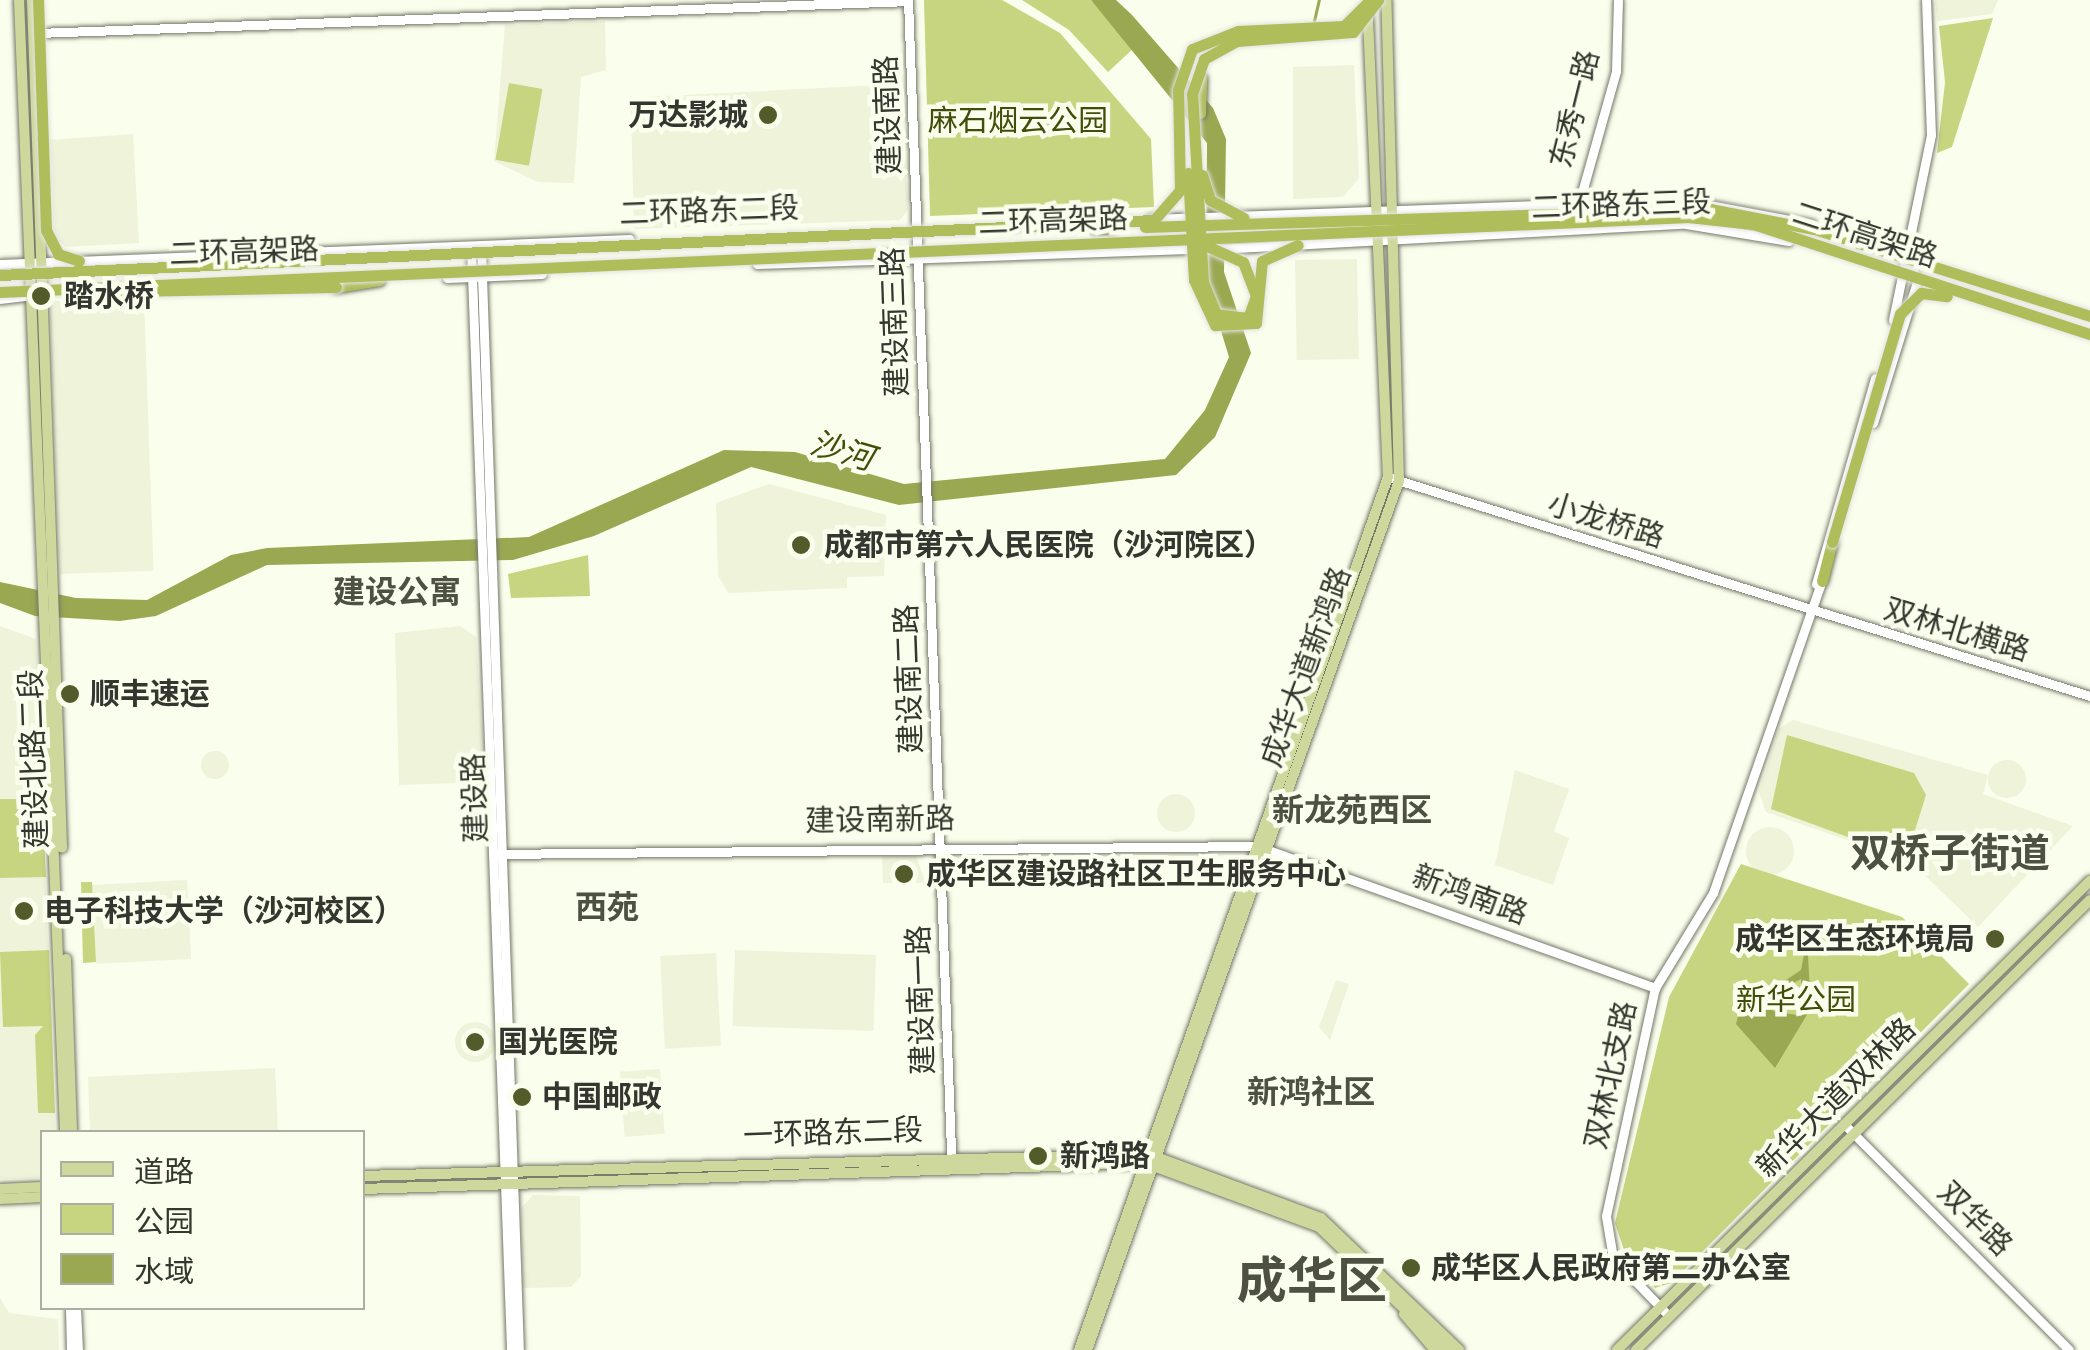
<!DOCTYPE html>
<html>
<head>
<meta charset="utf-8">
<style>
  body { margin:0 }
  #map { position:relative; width:2090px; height:1350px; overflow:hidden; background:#fafeec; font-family:Roboto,"Noto Sans SC",sans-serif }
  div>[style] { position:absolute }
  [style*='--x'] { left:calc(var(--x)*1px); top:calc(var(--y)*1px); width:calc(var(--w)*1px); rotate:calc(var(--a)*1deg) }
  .built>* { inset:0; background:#eef3da; transform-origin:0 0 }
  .round { border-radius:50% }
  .green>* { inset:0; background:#c7d581; transform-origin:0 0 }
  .water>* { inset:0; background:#9ba852 }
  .stream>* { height:2.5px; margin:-1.25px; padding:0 1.25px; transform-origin:1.25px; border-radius:1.25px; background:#9ba852 }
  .roads { filter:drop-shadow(0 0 2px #747768) drop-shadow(0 0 2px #747768) }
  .secondary>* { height:9px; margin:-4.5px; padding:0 4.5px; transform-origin:4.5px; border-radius:4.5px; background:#fff }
  .primary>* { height:10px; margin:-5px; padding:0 5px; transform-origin:5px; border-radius:5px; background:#cfd89c }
  .highway>* { height:11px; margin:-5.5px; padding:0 5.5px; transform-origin:5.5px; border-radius:5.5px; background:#afbe5a }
  .bridges { filter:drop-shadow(0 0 2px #e3e3e2) drop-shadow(0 0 2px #e3e3e2) }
  .highway-bridge>* { height:11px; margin:-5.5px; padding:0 5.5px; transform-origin:5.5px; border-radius:5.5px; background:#afbe5a }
  .dots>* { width:28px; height:28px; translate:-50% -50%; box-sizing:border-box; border:5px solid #fafeec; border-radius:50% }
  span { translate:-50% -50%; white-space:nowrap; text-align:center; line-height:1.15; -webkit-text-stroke:9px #fafeec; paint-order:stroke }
  .street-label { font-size:30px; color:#34362f }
  .poi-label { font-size:30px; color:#34362f; font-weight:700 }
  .right { translate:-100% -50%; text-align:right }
  .left { translate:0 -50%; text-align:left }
  .park-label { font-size:30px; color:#444c09 }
  .water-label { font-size:32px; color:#454d0b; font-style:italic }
  .neighbourhood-label { font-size:32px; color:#4e5142; font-weight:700 }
  .district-label { font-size:40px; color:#4e5142; font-weight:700 }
  .town-label { font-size:50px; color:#4e5142; font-weight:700 }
  .legend { position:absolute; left:40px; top:1130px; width:325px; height:180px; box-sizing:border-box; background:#fafeec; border:2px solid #abaea0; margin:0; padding:12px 18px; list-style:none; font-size:30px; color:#34362f }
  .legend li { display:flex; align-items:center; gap:20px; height:50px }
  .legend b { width:50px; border:2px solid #abaea0 }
</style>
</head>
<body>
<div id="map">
  <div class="built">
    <i style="clip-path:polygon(1935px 0,1998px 0,1992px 14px,1937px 21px)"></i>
    <i style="clip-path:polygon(605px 21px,606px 70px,581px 77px,574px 183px,538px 182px,494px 161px,505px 25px)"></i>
    <i style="clip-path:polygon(1354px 65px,1359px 178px,1343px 197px,1293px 199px,1293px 67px)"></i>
    <i style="clip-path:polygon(901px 84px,908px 210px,900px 220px,634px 229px,631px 107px,643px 97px)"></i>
    <i style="clip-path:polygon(133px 134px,139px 243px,66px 247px,54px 237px,49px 140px)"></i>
    <i style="left:1357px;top:259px;width:100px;height:62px;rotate:89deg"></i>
    <i style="left:144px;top:298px;width:273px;height:94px;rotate:88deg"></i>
    <i style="clip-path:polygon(769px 484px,886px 515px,884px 576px,847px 577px,847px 588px,728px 593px,718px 575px,716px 503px)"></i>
    <i style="clip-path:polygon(0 626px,36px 639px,55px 1132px,42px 1132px,42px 1178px,0 1179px)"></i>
    <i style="clip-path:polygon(460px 626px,476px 637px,485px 782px,399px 785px,395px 633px)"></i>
    <i style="clip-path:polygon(1793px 720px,1988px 775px,1983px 794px,2073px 826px,1978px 927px,1911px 862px,1766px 812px,1759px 792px,1779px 728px)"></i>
    <i class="round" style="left:201px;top:751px;width:28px;height:28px"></i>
    <i class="round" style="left:1988px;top:760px;width:38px;height:38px"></i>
    <i style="clip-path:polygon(1515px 770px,1569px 789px,1554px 832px,1569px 838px,1553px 885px,1495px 865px)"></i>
    <i class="round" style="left:1157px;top:794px;width:38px;height:38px"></i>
    <i class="round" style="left:1746px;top:827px;width:48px;height:48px"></i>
    <i style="clip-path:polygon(882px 854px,915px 854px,926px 883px,883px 883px)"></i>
    <i style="left:187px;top:880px;width:79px;height:95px;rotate:87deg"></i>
    <i style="left:716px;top:953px;width:93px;height:56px;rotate:87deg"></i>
    <i style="left:876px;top:955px;width:76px;height:141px;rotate:92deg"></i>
    <i style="clip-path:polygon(1336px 980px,1349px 984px,1330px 1040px,1319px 1027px)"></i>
    <i class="round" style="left:455px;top:1022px;width:40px;height:40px"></i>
    <i style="clip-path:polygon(275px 1068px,278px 1132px,90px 1132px,88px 1077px)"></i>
    <i style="left:660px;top:1069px;width:65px;height:40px;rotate:86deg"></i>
    <i style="clip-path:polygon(533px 1195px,580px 1196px,581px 1276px,571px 1287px,523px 1288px,521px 1208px)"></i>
    <i style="clip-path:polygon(0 1298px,9px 1313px,58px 1319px,59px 1350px,0 1350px)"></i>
  </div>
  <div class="green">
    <i style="clip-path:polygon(924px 0,1002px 0,1060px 33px,1151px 139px,1154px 207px,930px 216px)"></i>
    <i style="clip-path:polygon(1022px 0,1091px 0,1134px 48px,1108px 72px,1069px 30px)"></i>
    <i style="clip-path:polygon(1993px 18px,1952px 147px,1937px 153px,1945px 82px,1939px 26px)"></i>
    <i style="left:509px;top:83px;width:34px;height:78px;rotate:10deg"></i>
    <i style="clip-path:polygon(588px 555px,590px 596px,511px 598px,508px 574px)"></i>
    <i style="clip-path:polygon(1787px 735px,1914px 773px,1926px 795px,1911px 843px,1886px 851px,1771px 809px)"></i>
    <i style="clip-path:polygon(42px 798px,46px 877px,0 878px,0 799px,16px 799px,17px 808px,22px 799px)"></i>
    <i style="clip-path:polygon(1741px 864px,1902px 917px,1969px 984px,1671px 1283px,1655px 1288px,1626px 1256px,1615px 1223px,1669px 997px)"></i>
    <i style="clip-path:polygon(81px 882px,92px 882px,96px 962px,83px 963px)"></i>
    <i style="clip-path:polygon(49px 950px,55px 1113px,38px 1113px,35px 1035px,43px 1026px,3px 1027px,0 952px)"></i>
  </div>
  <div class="water">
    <i style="clip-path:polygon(1091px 0,1116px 0,1132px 15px,1213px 108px,1226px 139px,1224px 272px,1251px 353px,1215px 437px,1176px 475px,899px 505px,751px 467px,594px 536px,513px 560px,267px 565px,156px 616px,120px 621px,35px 616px,0 603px,0 582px,76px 598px,147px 600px,231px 555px,267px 548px,529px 537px,724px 450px,795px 452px,904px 484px,1165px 459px,1205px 410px,1229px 357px,1206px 282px,1207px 143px)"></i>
    <i style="clip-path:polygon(evenodd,1807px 939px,1811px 1008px,1775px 1068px,1736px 1024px,1739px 1012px,1801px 970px,1807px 939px,1801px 979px,1802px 1016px,1773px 1011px,1784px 988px,1801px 979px)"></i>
  </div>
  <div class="stream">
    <i style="--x:1314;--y:21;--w:22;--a:-77"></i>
  </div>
  <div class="roads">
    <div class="secondary">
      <i style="--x:908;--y:0;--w:1154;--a:87.86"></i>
      <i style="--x:37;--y:33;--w:872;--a:-2.1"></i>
      <i style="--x:1579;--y:203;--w:137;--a:-74.3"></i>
      <i style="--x:1616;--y:71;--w:71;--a:-88.4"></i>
      <i style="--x:1150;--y:219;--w:532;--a:-2.05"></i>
      <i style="--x:1682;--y:200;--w:132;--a:10.5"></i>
      <i style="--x:471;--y:247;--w:1104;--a:87.92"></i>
      <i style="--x:481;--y:248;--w:1103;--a:88.03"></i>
      <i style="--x:1217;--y:249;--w:470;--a:-3.1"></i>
      <i style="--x:1686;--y:224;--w:104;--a:9.4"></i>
      <i style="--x:0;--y:264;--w:630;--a:-2.27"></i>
      <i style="--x:757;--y:264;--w:439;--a:-2"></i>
      <i style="--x:447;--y:278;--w:95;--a:-2.4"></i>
      <i style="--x:0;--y:299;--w:32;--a:-7"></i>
      <i style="--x:1893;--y:320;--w:189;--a:-78.4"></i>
      <i style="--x:1931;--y:135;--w:135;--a:-92.1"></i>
      <i style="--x:1873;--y:423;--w:148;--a:-72.7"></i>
      <i style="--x:1917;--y:282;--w:27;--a:-107"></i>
      <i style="--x:1388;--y:477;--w:735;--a:17.33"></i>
      <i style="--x:1816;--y:584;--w:214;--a:-74"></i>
      <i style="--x:493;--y:854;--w:764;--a:-0.6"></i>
      <i style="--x:1257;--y:846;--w:423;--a:19.6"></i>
      <i style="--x:1845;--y:1125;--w:317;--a:45.1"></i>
      <i style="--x:70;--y:1308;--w:42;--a:88.6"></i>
      <i style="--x:76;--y:1308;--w:42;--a:87.3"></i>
      <i style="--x:1665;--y:1312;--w:75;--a:-133.9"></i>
      <i style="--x:1613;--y:1258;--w:43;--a:-99.5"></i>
      <i style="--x:1606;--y:1216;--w:233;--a:-77.9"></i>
      <i style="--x:1655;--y:988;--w:111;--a:-58.6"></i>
      <i style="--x:1713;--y:893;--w:337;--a:-70.8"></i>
    </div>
    <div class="primary">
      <i style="--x:19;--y:0;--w:1133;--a:87.67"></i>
      <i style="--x:32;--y:0;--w:848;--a:87.97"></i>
      <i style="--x:66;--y:959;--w:173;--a:88"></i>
      <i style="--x:362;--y:1176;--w:786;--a:-1.6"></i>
      <i style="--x:1148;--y:1154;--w:184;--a:20.3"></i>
      <i style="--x:1321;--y:1218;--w:191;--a:43.7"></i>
      <i style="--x:0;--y:1189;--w:42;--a:-2.7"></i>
      <i style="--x:362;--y:1189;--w:783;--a:-1.9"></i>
      <i style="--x:1145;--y:1163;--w:185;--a:20.2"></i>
      <i style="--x:1319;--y:1227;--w:178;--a:43.9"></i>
      <i style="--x:0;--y:1199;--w:42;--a:-2.7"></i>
      <i style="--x:1404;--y:1314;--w:48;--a:49.3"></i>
      <i style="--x:1079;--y:1350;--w:926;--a:-70.51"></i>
      <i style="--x:1388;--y:477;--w:467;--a:-92.5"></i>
      <i style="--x:1087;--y:1350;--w:923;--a:-70.25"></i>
      <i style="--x:1399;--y:481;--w:481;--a:-91.5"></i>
      <i style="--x:1617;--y:1350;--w:666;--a:-44.76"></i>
      <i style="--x:1636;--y:1350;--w:639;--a:-44.75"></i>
    </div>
    <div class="highway">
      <i style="--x:1200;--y:113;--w:35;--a:-88"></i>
      <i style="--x:1095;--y:228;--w:17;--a:0"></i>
      <i style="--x:336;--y:287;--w:44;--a:-9.2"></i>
      <i style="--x:1822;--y:581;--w:40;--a:-75.6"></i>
    </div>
  </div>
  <div class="bridges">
    <div class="highway-bridge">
      <i style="--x:38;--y:0;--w:230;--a:88"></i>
      <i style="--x:46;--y:230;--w:27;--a:63"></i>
      <i style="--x:58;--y:254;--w:22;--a:18"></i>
      <i style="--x:1188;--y:173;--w:107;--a:86.8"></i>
      <i style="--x:1194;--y:280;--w:50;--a:65"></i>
      <i style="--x:1215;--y:325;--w:41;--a:-2.8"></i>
      <i style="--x:1256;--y:323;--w:62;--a:-84.5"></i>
      <i style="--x:1262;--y:261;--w:39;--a:-24"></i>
      <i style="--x:1202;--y:175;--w:26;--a:72"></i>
      <i style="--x:1210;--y:200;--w:38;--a:28"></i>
      <i style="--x:1145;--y:227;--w:565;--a:-1.82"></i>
      <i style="--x:1710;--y:209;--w:106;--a:10.9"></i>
      <i style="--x:1814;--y:229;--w:289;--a:17.5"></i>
      <i style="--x:1209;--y:247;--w:37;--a:24"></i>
      <i style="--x:1243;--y:262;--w:36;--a:69"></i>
      <i style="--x:1256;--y:296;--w:23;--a:110"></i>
      <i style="--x:1248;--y:318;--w:32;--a:-173"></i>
      <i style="--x:1216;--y:314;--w:35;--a:-112"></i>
      <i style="--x:1203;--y:282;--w:188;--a:-93.3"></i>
      <i style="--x:1192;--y:94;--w:37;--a:-71"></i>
      <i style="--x:1204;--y:59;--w:38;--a:-29"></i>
      <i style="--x:1237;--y:41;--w:116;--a:-4.4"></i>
      <i style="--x:1353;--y:32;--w:41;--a:-52"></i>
      <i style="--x:0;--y:275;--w:1155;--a:-2.73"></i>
      <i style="--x:1154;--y:220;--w:40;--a:-49"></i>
      <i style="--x:1180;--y:190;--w:100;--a:-91.1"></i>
      <i style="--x:1178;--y:90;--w:43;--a:-71.1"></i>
      <i style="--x:1192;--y:49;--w:49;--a:-21.4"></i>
      <i style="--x:1238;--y:31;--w:106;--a:-2.7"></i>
      <i style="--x:1344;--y:26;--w:37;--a:-45"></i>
      <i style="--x:0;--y:292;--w:1690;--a:-2.54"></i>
      <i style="--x:1688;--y:217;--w:65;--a:6.1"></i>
      <i style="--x:1753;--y:224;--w:354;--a:18.1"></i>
      <i style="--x:82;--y:292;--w:254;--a:-1.1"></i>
      <i style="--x:1832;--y:542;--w:238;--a:-73.4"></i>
      <i style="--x:1900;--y:314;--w:30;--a:-45"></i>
      <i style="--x:1921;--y:293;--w:26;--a:7"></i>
    </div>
  </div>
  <div class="dots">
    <i style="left:768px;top:115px;background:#545b2a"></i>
    <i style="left:41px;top:296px;background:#545b2a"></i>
    <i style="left:801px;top:545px;background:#545b2a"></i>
    <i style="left:70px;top:694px;background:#545b2a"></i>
    <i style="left:904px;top:874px;background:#545b2a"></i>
    <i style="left:24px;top:911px;background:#545b2a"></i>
    <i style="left:1995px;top:939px;background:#545b2a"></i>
    <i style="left:475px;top:1042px;background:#545b2a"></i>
    <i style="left:522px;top:1097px;background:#545b2a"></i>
    <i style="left:1038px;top:1156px;background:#545b2a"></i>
    <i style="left:1411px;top:1268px;background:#545b2a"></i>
  </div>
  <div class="street-label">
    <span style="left:1575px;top:109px;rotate:-76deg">东秀一路</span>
    <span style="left:888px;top:115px;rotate:-92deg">建设南路</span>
    <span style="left:1621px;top:205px;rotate:-2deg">二环路东三段</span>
    <span style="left:709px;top:211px;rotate:-2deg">二环路东二段</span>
    <span style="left:1053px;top:221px;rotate:-2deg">二环高架路</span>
    <span style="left:1865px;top:235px;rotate:18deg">二环高架路</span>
    <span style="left:244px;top:252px;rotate:-2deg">二环高架路</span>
    <span style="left:895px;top:322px;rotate:-92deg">建设南三路</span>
    <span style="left:1606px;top:521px;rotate:17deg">小龙桥路</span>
    <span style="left:1957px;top:630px;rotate:17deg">双林北横路</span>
    <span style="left:1306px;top:667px;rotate:-70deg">成华大道新鸿路</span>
    <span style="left:909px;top:679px;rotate:-92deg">建设南二路</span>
    <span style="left:34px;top:759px;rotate:-92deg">建设北路二段</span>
    <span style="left:475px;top:798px;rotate:-92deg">建设路</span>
    <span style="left:880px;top:820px;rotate:-1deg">建设南新路</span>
    <span style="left:1470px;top:895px;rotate:20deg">新鸿南路</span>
    <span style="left:921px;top:1000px;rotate:-92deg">建设南一路</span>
    <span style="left:1611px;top:1075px;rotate:-78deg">双林北支路</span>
    <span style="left:1836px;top:1098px;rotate:-45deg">新华大道双林路</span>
    <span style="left:833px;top:1133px;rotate:-2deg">一环路东二段</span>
    <span style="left:1975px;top:1219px;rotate:45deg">双华路</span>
  </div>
  <div class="poi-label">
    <span class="right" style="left:748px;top:115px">万达影城</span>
    <span class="left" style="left:64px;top:296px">踏水桥</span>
    <span class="left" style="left:824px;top:545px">成都市第六人民医院（沙河院区）</span>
    <span class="left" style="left:90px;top:694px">顺丰速运</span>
    <span class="left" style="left:926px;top:874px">成华区建设路社区卫生服务中心</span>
    <span class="left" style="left:44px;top:911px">电子科技大学（沙河校区）</span>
    <span class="right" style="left:1975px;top:939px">成华区生态环境局</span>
    <span class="left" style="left:498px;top:1042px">国光医院</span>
    <span class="left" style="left:542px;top:1097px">中国邮政</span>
    <span class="left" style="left:1060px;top:1156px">新鸿路</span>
    <span class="left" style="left:1431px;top:1268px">成华区人民政府第二办公室</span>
  </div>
  <div class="park-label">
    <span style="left:1018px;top:121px">麻石烟云公园</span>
    <span style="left:1796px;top:1000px">新华公园</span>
  </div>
  <div class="water-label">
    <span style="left:842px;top:451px;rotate:16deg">沙河</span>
  </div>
  <div class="neighbourhood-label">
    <span style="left:397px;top:592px">建设公寓</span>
    <span style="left:1352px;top:810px">新龙苑西区</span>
    <span style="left:607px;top:907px">西苑</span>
    <span style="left:1311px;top:1092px">新鸿社区</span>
  </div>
  <div class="district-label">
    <span style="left:1950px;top:854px">双桥子街道</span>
  </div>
  <div class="town-label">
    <span style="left:1312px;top:1282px">成华区</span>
  </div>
  <ul class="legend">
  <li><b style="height:12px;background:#cfd89c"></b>道路</li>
  <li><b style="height:28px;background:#c7d581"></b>公园</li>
  <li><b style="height:28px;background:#9ba852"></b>水域</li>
  </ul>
</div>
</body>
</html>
